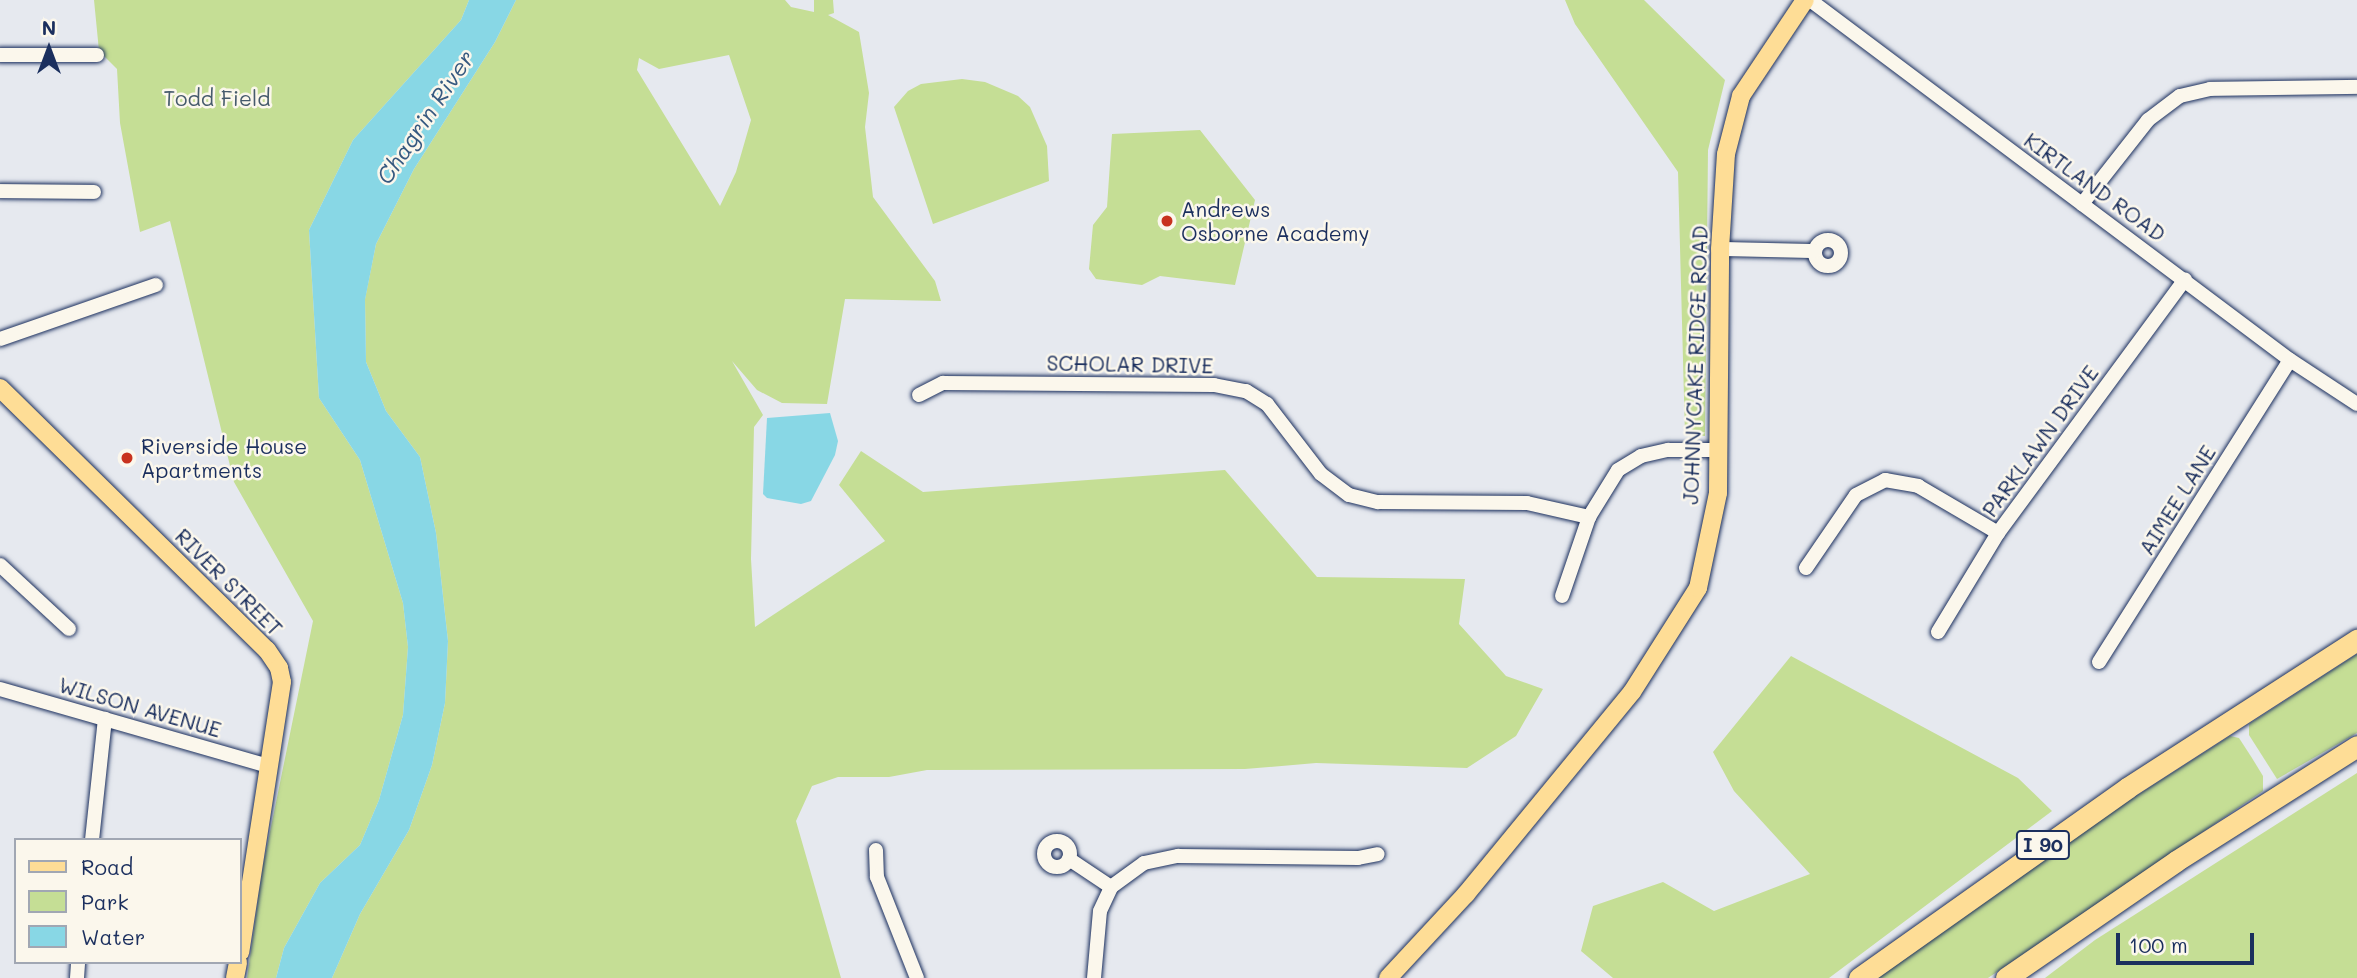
<!DOCTYPE html>
<html>
<head>
<meta charset="utf-8">
<style>
  body { margin:0 }
  #map { position:relative; width:2357px; height:978px; overflow:hidden; background:#e6e9ef; font-family:Mali,sans-serif }
  div>[style] { position:absolute }
  [style*='--x'] { left:calc(var(--x)*1px); top:calc(var(--y)*1px); width:calc(var(--w)*1px); rotate:calc(var(--a)*1deg) }
  .green>* { inset:0; background:#c5de95 }
  .water>* { inset:0; background:#88d7e5 }
  .roads { filter:drop-shadow(0 0 2px #1b2f5e) drop-shadow(0 0 2px #1b2f5e) }
  .minor>* { height:14px; margin:-7px; padding:0 7px; transform-origin:7px; border-radius:7px; background:#fbf7ec }
  .minor>.ring { margin:-7px; padding:0; box-sizing:content-box; background:none; border:14px solid #fbf7ec; border-radius:50% }
  .major>* { height:18px; margin:-9px; padding:0 9px; transform-origin:9px; border-radius:9px; background:#fedd96 }
  .highway>* { height:21px; margin:-10.5px; padding:0 10.5px; transform-origin:10.5px; border-radius:10.5px; background:#fedd96 }
  .dots>* { width:19px; height:19px; translate:-50% -50%; box-sizing:border-box; border:4px solid #fbf7ec; border-radius:50% }
  span { translate:-50% -50%; white-space:nowrap; text-align:center; line-height:1.15; -webkit-text-stroke:5px #fbf7ec; paint-order:stroke }
  .shield-label span { padding:2px 5px; background:#fbf7ec; border:2px solid; border-radius:5px; -webkit-text-stroke-width:0 }
  .shield-label { font-size:19px; color:#1b2f5e; font-weight:700 }
  .park-label { font-size:21px; color:#465b6c }
  .street-label { font-size:21px; color:#1b2f5e }
  .poi-label { font-size:21px; color:#1b2f5e }
  .left { translate:0 -50%; text-align:left }
  .water-label { font-size:23px; color:#365980; font-style:italic }
  .legend { position:absolute; left:14px; top:838px; width:228px; height:126px; box-sizing:border-box; background:#fbf7ec; border:2px solid #a1a7b3; margin:0; padding:9px 12px; list-style:none; font-size:21px; color:#1b2f5e }
  .legend li { display:flex; align-items:center; gap:14px; height:35px }
  .legend b { width:35px; border:2px solid #a1a7b3 }
  .north { position:absolute; left:14px; top:14px; width:70px; height:70px; -webkit-text-stroke:5px #fbf7ec; paint-order:stroke; rotate:0deg; font-size:19px; font-weight:700; line-height:28px; text-align:center; color:#1b2f5e }
  .north::after { content:''; display:block; margin:auto; width:24px; height:32px; background:#1b2f5e; clip-path:polygon(50% 0,100% 100%,50% 72%,0 100%) }
  .scale { position:absolute; left:2116px; top:933px; width:138px; height:32px; box-sizing:border-box; border:4px solid #1b2f5e; border-top:0; padding-left:9px; font-size:21px; line-height:24px; white-space:nowrap; color:#1b2f5e; -webkit-text-stroke:5px #fbf7ec; paint-order:stroke }
</style>
</head>
<body>
<div id="map">
  <div class="green">
    <i style="clip-path:polygon(94px 0,469px 0,461px 20px,353px 140px,309px 230px,319px 398px,360px 460px,403px 603px,408px 647px,403px 715px,379px 800px,360px 845px,320px 883px,284px 948px,276px 978px,247px 978px,263px 866px,313px 621px,234px 482px,170px 221px,140px 232px,120px 123px,117px 69px,99px 51px)"></i>
    <i style="clip-path:polygon(evenodd,516px 0,785px 0,791px 7px,814px 12px,814px 0,833px 0,834px 13px,828px 15px,859px 32px,869px 93px,865px 127px,873px 197px,935px 281px,941px 301px,845px 299px,827px 404px,782px 403px,757px 390px,732px 361px,763px 415px,754px 427px,751px 559px,755px 627px,885px 541px,839px 485px,861px 451px,923px 492px,1225px 470px,1317px 577px,1465px 579px,1459px 624px,1506px 676px,1543px 689px,1516px 736px,1467px 768px,1316px 763px,1245px 769px,927px 770px,889px 777px,838px 777px,812px 786px,796px 821px,841px 978px,332px 978px,360px 914px,409px 830px,432px 765px,445px 703px,448px 641px,436px 533px,420px 457px,386px 411px,366px 362px,365px 299px,376px 244px,414px 169px,495px 42px,516px 0,729px 55px,751px 120px,736px 172px,720px 206px,637px 70px,639px 58px,659px 69px,729px 55px)"></i>
    <i style="clip-path:polygon(1565px 0,1644px 0,1725px 80px,1708px 150px,1705px 436px,1685px 435px,1678px 172px,1575px 24px)"></i>
    <i style="clip-path:polygon(962px 79px,985px 82px,1018px 96px,1030px 107px,1047px 146px,1049px 181px,933px 224px,894px 107px,908px 91px,921px 84px)"></i>
    <i style="clip-path:polygon(1200px 130px,1255px 200px,1235px 285px,1160px 276px,1142px 285px,1096px 279px,1089px 269px,1093px 225px,1107px 207px,1112px 134px)"></i>
    <i style="clip-path:polygon(2357px 654px,2357px 733px,2277px 779px,2249px 735px,2249px 724px)"></i>
    <i style="clip-path:polygon(1791px 656px,2018px 778px,2052px 811px,1829px 978px,1613px 978px,1581px 951px,1593px 906px,1663px 882px,1714px 911px,1810px 874px,1734px 791px,1713px 752px)"></i>
    <i style="clip-path:polygon(2230px 736px,2239px 738px,2252px 758px,2263px 776px,2263px 791px,1988px 978px,1878px 978px,2083px 830px)"></i>
    <i style="clip-path:polygon(2357px 773px,2357px 978px,2045px 978px,2095px 940px)"></i>
  </div>
  <div class="water">
    <i style="clip-path:polygon(469px 0,516px 0,495px 42px,414px 169px,376px 244px,365px 300px,366px 362px,386px 411px,420px 457px,436px 533px,448px 641px,445px 703px,432px 765px,409px 830px,360px 914px,332px 978px,276px 978px,284px 948px,320px 883px,360px 845px,379px 800px,403px 715px,408px 647px,403px 603px,360px 460px,319px 398px,309px 230px,353px 140px,461px 20px)"></i>
    <i style="clip-path:polygon(830px 413px,838px 441px,835px 455px,811px 501px,801px 504px,767px 498px,763px 494px,767px 418px)"></i>
  </div>
  <div class="roads">
    <div class="minor">
      <i style="--x:1810;--y:0;--w:600;--a:36.87"></i>
      <i style="--x:2290;--y:360;--w:80;--a:33.3"></i>
      <i style="--x:0;--y:55;--w:97;--a:0"></i>
      <i style="--x:0;--y:191;--w:94;--a:0.6"></i>
      <i style="--x:2082;--y:204;--w:107;--a:-51.8"></i>
      <i style="--x:2148;--y:120;--w:40;--a:-37"></i>
      <i style="--x:2180;--y:96;--w:31;--a:-13"></i>
      <i style="--x:2210;--y:89;--w:147;--a:-0.8"></i>
      <i class="ring" style="left:1815px;top:240px;width:12px;height:12px"></i>
      <i style="--x:1720;--y:249;--w:95;--a:1.2"></i>
      <i style="--x:0;--y:339;--w:165;--a:-19.1"></i>
      <i style="--x:919;--y:395;--w:27;--a:-27"></i>
      <i style="--x:943;--y:383;--w:271;--a:0.4"></i>
      <i style="--x:1214;--y:385;--w:33;--a:11"></i>
      <i style="--x:1246;--y:391;--w:25;--a:32"></i>
      <i style="--x:1267;--y:404;--w:88;--a:52.4"></i>
      <i style="--x:1321;--y:474;--w:35;--a:37"></i>
      <i style="--x:1349;--y:495;--w:30;--a:14"></i>
      <i style="--x:1378;--y:502;--w:149;--a:0.4"></i>
      <i style="--x:1527;--y:503;--w:64;--a:12.7"></i>
      <i style="--x:0;--y:565;--w:94;--a:42.8"></i>
      <i style="--x:1806;--y:568;--w:88;--a:-55.6"></i>
      <i style="--x:1856;--y:495;--w:33;--a:-27"></i>
      <i style="--x:1885;--y:480;--w:34;--a:10"></i>
      <i style="--x:1918;--y:486;--w:93;--a:30.4"></i>
      <i style="--x:1562;--y:596;--w:83;--a:-71.1"></i>
      <i style="--x:1589;--y:517;--w:55;--a:-58.3"></i>
      <i style="--x:1618;--y:470;--w:27;--a:-31"></i>
      <i style="--x:1641;--y:456;--w:28;--a:-13"></i>
      <i style="--x:1668;--y:450;--w:51;--a:0"></i>
      <i style="--x:1938;--y:632;--w:116;--a:-58.8"></i>
      <i style="--x:1998;--y:533;--w:315;--a:-53.6"></i>
      <i style="--x:2099;--y:662;--w:357;--a:-57.7"></i>
      <i style="--x:0;--y:689;--w:280;--a:16"></i>
      <i style="--x:92;--y:840;--w:122;--a:-83.9"></i>
      <i class="ring" style="left:1044px;top:841px;width:12px;height:12px"></i>
      <i style="--x:876;--y:850;--w:27;--a:88"></i>
      <i style="--x:877;--y:877;--w:109;--a:68.4"></i>
      <i style="--x:1069;--y:859;--w:50;--a:33.7"></i>
      <i style="--x:77;--y:978;--w:16;--a:-86"></i>
      <i style="--x:1094;--y:978;--w:67;--a:-84.9"></i>
      <i style="--x:1100;--y:911;--w:26;--a:-65"></i>
      <i style="--x:1111;--y:887;--w:41;--a:-36"></i>
      <i style="--x:1144;--y:863;--w:35;--a:-12"></i>
      <i style="--x:1178;--y:856;--w:180;--a:0.6"></i>
      <i style="--x:1358;--y:858;--w:20;--a:-11"></i>
    </div>
    <div class="major">
      <i style="--x:0;--y:388;--w:374;--a:44.5"></i>
      <i style="--x:267;--y:650;--w:22;--a:56"></i>
      <i style="--x:279;--y:668;--w:14;--a:78"></i>
      <i style="--x:282;--y:682;--w:273;--a:98.8"></i>
      <i style="--x:235;--y:978;--w:16;--a:-79"></i>
      <i style="--x:1388;--y:978;--w:115;--a:-47.1"></i>
      <i style="--x:1466;--y:894;--w:261;--a:-50.6"></i>
      <i style="--x:1632;--y:692;--w:123;--a:-57.6"></i>
      <i style="--x:1698;--y:588;--w:97;--a:-78.1"></i>
      <i style="--x:1718;--y:493;--w:244;--a:-89.5"></i>
      <i style="--x:1720;--y:249;--w:95;--a:-86.4"></i>
      <i style="--x:1726;--y:154;--w:60;--a:-75.5"></i>
      <i style="--x:1741;--y:96;--w:115;--a:-56.3"></i>
    </div>
    <div class="highway">
      <i style="--x:1859;--y:978;--w:329;--a:-35.3"></i>
      <i style="--x:2127;--y:788;--w:274;--a:-32.8"></i>
      <i style="--x:2006;--y:978;--w:206;--a:-34.5"></i>
      <i style="--x:2176;--y:861;--w:214;--a:-32.4"></i>
    </div>
  </div>
  <div class="dots">
    <i style="left:1167px;top:221px;background:#c8321e"></i>
    <i style="left:127px;top:458px;background:#c8321e"></i>
  </div>
  <div class="shield-label">
    <span style="left:2043px;top:845px">I 90</span>
  </div>
  <div class="park-label">
    <span style="left:217px;top:98px">Todd Field</span>
  </div>
  <div class="street-label">
    <span style="left:2095px;top:187px;rotate:36deg">KIRTLAND ROAD</span>
    <span style="left:1130px;top:364px;rotate:1deg">SCHOLAR DRIVE</span>
    <span style="left:1695px;top:365px;rotate:-88deg">JOHNNYCAKE RIDGE ROAD</span>
    <span style="left:2040px;top:441px;rotate:-54deg">PARKLAWN DRIVE</span>
    <span style="left:2177px;top:500px;rotate:-58deg">AIMEE LANE</span>
    <span style="left:229px;top:582px;rotate:45deg">RIVER STREET</span>
    <span style="left:140px;top:707px;rotate:16deg">WILSON AVENUE</span>
  </div>
  <div class="poi-label">
    <span class="left" style="left:1181px;top:221px">Andrews<br>Osborne Academy</span>
    <span class="left" style="left:141px;top:458px">Riverside House<br>Apartments</span>
  </div>
  <div class="water-label">
    <span style="left:425px;top:117px;rotate:-56deg">Chagrin River</span>
  </div>
  <ul class="legend">
  <li><b style="height:9px;background:#fedd96"></b>Road</li>
  <li><b style="height:19px;background:#c5de95"></b>Park</li>
  <li><b style="height:19px;background:#88d7e5"></b>Water</li>
  </ul>
  <div class="north">N</div>
  <div class="scale">100 m</div>
</div>
</body>
</html>
